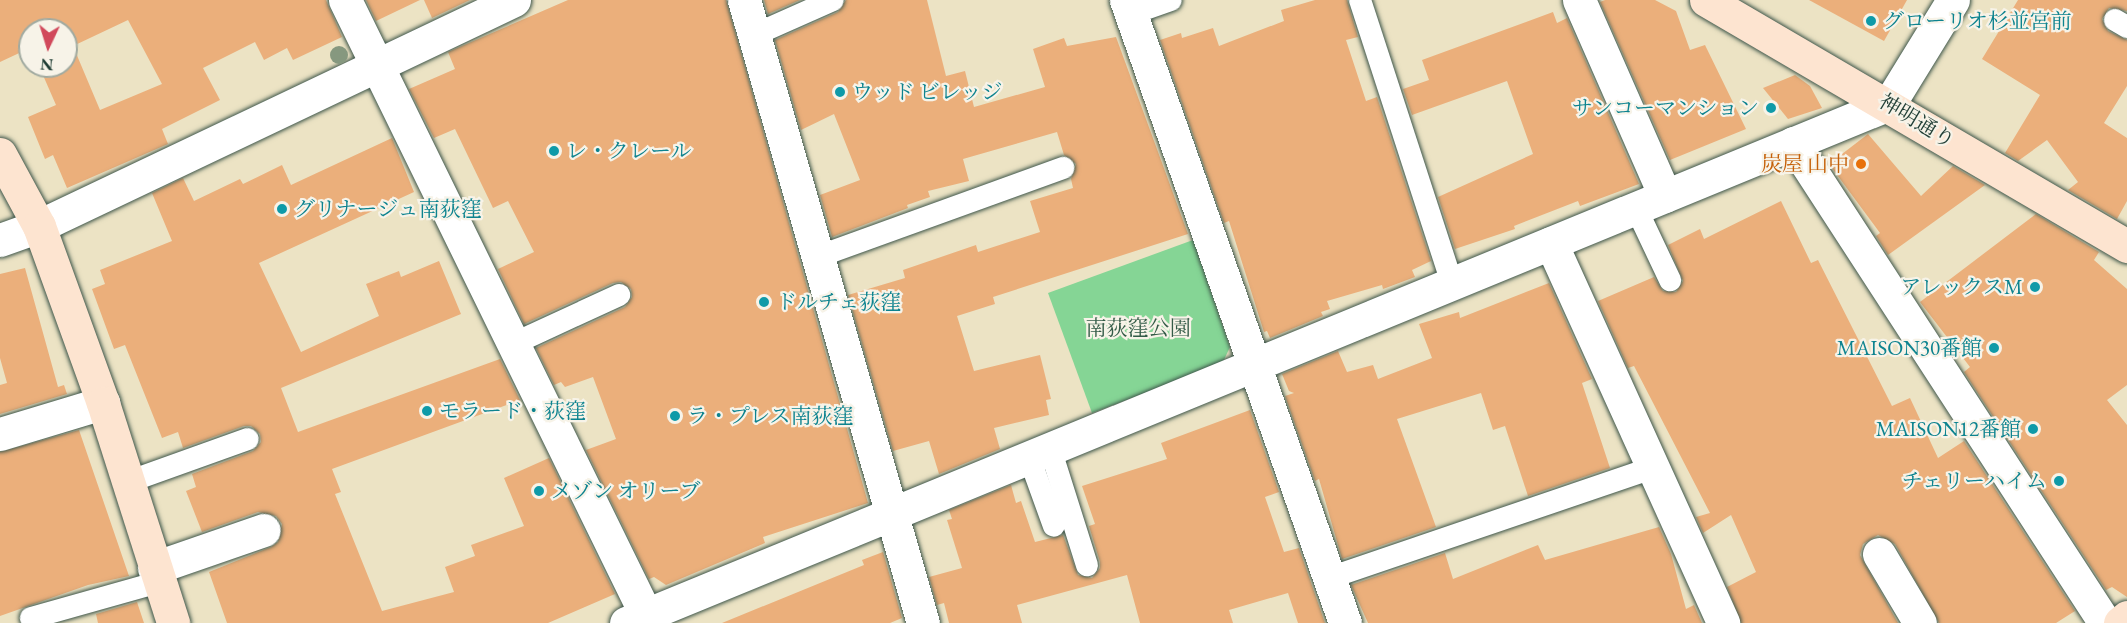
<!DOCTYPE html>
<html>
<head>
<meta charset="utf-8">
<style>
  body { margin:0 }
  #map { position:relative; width:2127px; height:623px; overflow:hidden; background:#ece3c4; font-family:"EB Garamond","Noto Serif JP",serif }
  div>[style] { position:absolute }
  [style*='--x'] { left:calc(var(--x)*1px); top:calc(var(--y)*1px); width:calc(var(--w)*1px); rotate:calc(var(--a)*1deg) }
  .green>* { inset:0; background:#85d595 }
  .building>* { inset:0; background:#ebaf7b }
  .roads { filter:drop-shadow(0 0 2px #3e564a) drop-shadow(0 0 2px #3e564a) }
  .lane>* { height:22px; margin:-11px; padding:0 11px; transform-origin:11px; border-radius:11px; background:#fff }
  .street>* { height:33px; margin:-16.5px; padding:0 16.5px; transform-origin:16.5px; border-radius:16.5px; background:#fff }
  .secondary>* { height:33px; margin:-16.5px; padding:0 16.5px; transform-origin:16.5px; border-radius:16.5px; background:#fde4d0 }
  .trees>* { width:18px; height:18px; margin:-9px; border-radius:50%; background:#86987f }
  .dots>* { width:16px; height:16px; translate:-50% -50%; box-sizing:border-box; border:3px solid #f7f3e8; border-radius:50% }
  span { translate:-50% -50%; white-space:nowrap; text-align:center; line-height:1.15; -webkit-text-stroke:4.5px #f7f3e8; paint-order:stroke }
  .culture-label { font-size:21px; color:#0d838f }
  .left { translate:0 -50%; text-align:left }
  .right { translate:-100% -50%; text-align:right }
  .street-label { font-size:21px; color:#1f3d34 }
  .food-label { font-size:21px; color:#c56008 }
  .park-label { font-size:21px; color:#335b47 }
  .north { position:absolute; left:18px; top:18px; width:60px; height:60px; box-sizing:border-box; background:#f7f3e8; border:2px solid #a1aaa0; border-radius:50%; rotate:184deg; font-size:16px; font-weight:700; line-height:24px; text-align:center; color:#1f3d34 }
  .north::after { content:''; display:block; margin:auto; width:21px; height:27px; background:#d1495b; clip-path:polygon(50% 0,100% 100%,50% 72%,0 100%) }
</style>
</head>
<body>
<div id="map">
  <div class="green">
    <i style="clip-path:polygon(1193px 240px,1230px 347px,1222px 364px,1092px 413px,1048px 293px)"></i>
  </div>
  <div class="building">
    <i style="clip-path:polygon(evenodd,0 0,326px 0,342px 37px,293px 60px,287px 48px,264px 60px,255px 42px,203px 68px,220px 100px,162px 129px,168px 144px,67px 188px,53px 155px,45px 159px,28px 117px,56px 105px,39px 66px,66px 66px,66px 30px,30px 30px,30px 48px,0 62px,0 0,128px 20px,162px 84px,100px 110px,73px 46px,128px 20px)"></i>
    <i style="clip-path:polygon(366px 0,420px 0,376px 21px)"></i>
    <i style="clip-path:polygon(424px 0,470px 0,432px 18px)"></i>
    <i style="clip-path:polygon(568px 0,726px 0,868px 503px,763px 537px,765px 543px,666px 585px,654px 577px,649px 579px,586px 450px,616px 439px,593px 377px,565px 387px,561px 382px,554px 385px,536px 348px,625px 307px,632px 297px,631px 289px,621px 282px,613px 283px,524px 324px,498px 269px,534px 252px,508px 201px,493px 208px,455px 129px,434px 138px,409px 89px,455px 69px,448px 52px)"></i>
    <i style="clip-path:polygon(764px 0,800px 0,768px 14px)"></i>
    <i style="clip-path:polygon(846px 0,927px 0,946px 76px,965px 71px,974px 107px,1045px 87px,1033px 49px,1064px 38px,1067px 46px,1116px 37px,1188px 234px,993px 297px,995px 304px,957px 316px,974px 371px,1040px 355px,1051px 399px,1046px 400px,1049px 415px,994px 428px,1000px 449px,939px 474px,929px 441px,893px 451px,848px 295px,905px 278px,903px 270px,976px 245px,978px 252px,1040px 232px,1030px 201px,1073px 188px,1071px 179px,1076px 164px,1064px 155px,1057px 132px,963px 159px,969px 181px,928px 191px,930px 197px,907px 205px,908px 208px,832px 237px,820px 195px,860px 180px,834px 114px,801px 130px,775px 40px,838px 12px)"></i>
    <i style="clip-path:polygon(1315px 0,1347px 0,1358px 37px,1346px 40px,1366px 101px,1377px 97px,1431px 261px,1412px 270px,1415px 277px,1383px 289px,1382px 285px,1327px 301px,1330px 309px,1321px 312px,1323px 316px,1270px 338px,1267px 331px,1264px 332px,1229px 221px,1224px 223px,1160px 40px,1181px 33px,1182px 38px,1213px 28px,1219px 46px,1284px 21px,1281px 10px)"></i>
    <i style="clip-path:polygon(1605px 0,1655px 0,1676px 11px,1690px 50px,1705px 45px,1746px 129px,1670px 160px,1600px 2px)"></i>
    <i style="clip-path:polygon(1809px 0,1907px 0,1884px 41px)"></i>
    <i style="clip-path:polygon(2018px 0,2127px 0,2127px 11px,2109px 8px,2102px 19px,2108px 31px,2127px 40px,2127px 86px,2104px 123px,2127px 138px,2127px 201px,2117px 219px,2068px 190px,2078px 182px,2047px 140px,2018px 161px,2005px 153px,2040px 95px,1982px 59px)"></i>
    <i style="clip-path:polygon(1553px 12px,1557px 23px,1567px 18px,1639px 184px,1580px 206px,1578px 201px,1514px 226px,1515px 229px,1455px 249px,1438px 197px,1533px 154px,1507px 81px,1412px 115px,1403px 89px,1429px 80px,1422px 60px)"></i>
    <i style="clip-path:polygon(1795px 75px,1810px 86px,1822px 108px,1788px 119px,1763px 88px)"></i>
    <i style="clip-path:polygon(1868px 134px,1921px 196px,1953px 166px,1985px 185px,1888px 255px,1876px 236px,1880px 233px,1829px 164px)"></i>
    <i style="clip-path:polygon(392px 138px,414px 192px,259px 263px,301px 352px,379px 316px,366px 284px,399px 271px,401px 277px,439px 261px,461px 314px,281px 388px,298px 432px,500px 359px,520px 400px,332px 469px,341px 492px,335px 494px,382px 611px,454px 592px,445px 567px,475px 556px,471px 545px,524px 526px,504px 478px,549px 458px,615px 594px,548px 623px,227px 623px,209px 572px,271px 547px,278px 542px,282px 524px,276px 516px,258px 512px,202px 532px,186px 491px,196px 487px,192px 474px,253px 451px,261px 442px,260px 434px,251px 426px,244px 426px,183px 448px,178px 432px,162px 438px,125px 345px,114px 349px,92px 289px,105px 284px,100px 270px,172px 241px,152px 193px,183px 178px,194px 201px,240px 179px,243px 184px,282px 165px,291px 185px)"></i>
    <i style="clip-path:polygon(1781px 201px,1811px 263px,1818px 260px,1892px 406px,1910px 398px,1938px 458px,1964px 441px,2075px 611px,2056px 623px,1939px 623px,1895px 544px,1878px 535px,1863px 544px,1860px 555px,1898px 623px,1741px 623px,1727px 587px,1756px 572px,1731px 515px,1703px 533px,1696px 517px,1710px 513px,1634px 366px,1628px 368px,1598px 301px,1654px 277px,1663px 291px,1676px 292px,1683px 281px,1668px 245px,1700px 229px,1704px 239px)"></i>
    <i style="clip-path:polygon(2036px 214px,2099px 252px,2094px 260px,2127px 289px,2127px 385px,2107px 400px,2127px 425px,2127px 597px,2112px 587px,2106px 590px,1964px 372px,1970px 367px,1920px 302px)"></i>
    <i style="clip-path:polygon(25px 268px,58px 387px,64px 385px,67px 394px,0 414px,0 385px,7px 383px,0 358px,0 274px)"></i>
    <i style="clip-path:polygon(1549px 283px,1592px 379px,1582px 383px,1610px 468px,1528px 496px,1505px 426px,1493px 430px,1481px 393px,1397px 419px,1436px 527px,1342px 559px,1319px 479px,1315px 481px,1285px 396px,1294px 393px,1289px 391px,1282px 374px,1338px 351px,1347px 372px,1373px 365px,1378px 379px,1432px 358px,1419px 324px,1459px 312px,1460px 318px)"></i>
    <i style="clip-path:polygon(1250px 410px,1279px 492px,1265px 497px,1284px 552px,1299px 548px,1325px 623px,1298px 623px,1288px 593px,1229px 610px,1233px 623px,1140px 623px,1127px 575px,1017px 605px,1022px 623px,949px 623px,944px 603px,937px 605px,929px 577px,962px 568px,947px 520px,952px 519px,949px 510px,1011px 485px,1016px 503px,1021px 501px,1035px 542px,1063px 535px,1078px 575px,1092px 578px,1100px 568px,1100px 562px,1089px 526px,1095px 524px,1082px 486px,1167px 459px,1161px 443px)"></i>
    <i style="clip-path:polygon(79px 430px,129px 576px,88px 585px,0 616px,0 452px)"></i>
    <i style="clip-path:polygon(1659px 527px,1671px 554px,1686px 609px,1694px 605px,1702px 623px,1368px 623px,1351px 585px,1445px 553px,1453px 579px,1538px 545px,1545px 560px)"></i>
    <i style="clip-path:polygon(883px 552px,902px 618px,890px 623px,722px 623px,864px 565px,862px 560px)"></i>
    <i style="clip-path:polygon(137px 602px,144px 623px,98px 623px,96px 614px)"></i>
  </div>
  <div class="roads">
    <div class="lane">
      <i style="--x:1360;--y:0;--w:298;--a:72"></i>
      <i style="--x:1131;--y:14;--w:42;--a:-19.3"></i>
      <i style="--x:2115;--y:20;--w:14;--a:30"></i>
      <i style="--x:754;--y:35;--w:86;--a:-23.9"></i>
      <i style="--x:1636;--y:208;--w:80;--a:64.7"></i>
      <i style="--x:817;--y:257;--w:262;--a:-19.9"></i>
      <i style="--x:513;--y:344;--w:117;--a:-24.8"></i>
      <i style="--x:1050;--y:448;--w:123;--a:72.5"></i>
      <i style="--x:1029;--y:457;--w:73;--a:70.1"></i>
      <i style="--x:128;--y:482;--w:127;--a:-19.7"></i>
      <i style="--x:1329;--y:578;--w:342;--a:-18.8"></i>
      <i style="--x:31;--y:618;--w:133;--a:-15.7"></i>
    </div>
    <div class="street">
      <i style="--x:345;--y:0;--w:694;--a:63.92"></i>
      <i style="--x:744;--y:0;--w:648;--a:73.97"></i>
      <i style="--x:1126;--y:0;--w:660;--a:70.63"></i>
      <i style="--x:1579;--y:0;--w:214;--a:66.3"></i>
      <i style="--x:1793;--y:143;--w:572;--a:56.98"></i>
      <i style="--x:0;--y:240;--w:41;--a:-19.7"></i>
      <i style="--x:39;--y:226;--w:526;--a:-25.44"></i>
      <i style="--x:1551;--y:243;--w:417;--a:65.6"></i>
      <i style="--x:0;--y:434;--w:108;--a:-16.8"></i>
      <i style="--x:1879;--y:554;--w:80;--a:59.3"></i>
      <i style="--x:154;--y:568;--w:116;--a:-19.1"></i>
      <i style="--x:626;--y:623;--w:1365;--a:-22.34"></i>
      <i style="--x:1889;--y:104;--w:122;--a:-58.4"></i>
    </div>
    <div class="secondary">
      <i style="--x:1706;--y:0;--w:488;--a:30.3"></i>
      <i style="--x:0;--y:154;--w:82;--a:61.6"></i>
      <i style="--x:39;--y:226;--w:188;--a:70.1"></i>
      <i style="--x:103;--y:403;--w:231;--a:72.3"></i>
      <i style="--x:2120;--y:623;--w:9;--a:-41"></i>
    </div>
  </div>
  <div class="trees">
    <i style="left:339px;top:55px"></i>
  </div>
  <div class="dots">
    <i style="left:1871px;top:21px;background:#0f9aa8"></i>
    <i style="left:840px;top:92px;background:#0f9aa8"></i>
    <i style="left:1771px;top:108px;background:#0f9aa8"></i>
    <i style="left:554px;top:151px;background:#0f9aa8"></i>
    <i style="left:1861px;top:164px;background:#e8710a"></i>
    <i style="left:282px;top:209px;background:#0f9aa8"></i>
    <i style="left:2035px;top:287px;background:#0f9aa8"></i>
    <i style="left:764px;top:302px;background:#0f9aa8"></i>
    <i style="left:1994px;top:348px;background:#0f9aa8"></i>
    <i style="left:427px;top:411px;background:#0f9aa8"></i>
    <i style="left:675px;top:416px;background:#0f9aa8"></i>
    <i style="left:2033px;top:429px;background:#0f9aa8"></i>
    <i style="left:2059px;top:481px;background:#0f9aa8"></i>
    <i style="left:539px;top:491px;background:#0f9aa8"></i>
  </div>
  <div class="culture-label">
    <span class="left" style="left:1883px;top:21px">グローリオ杉並宮前</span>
    <span class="left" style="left:852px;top:92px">ウッド ビレッジ</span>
    <span class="right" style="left:1759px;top:108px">サンコーマンション</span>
    <span class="left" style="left:566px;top:151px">レ・クレール</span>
    <span class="left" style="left:294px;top:209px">グリナージュ南荻窪</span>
    <span class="right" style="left:2023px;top:287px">アレックスM</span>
    <span class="left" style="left:776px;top:302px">ドルチェ荻窪</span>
    <span class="right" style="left:1982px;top:348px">MAISON30番館</span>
    <span class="left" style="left:439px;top:411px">モラード・荻窪</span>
    <span class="left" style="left:687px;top:416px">ラ・プレス南荻窪</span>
    <span class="right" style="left:2021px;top:429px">MAISON12番館</span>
    <span class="right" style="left:2047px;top:481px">チェリーハイム</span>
    <span class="left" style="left:551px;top:491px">メゾン オリーブ</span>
  </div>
  <div class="street-label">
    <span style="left:1917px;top:121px;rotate:31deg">神明通り</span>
  </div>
  <div class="food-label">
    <span class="right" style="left:1849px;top:164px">炭屋 山中</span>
  </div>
  <div class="park-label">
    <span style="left:1138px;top:328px">南荻窪公園</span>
  </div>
  <div class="north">N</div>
</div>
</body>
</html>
